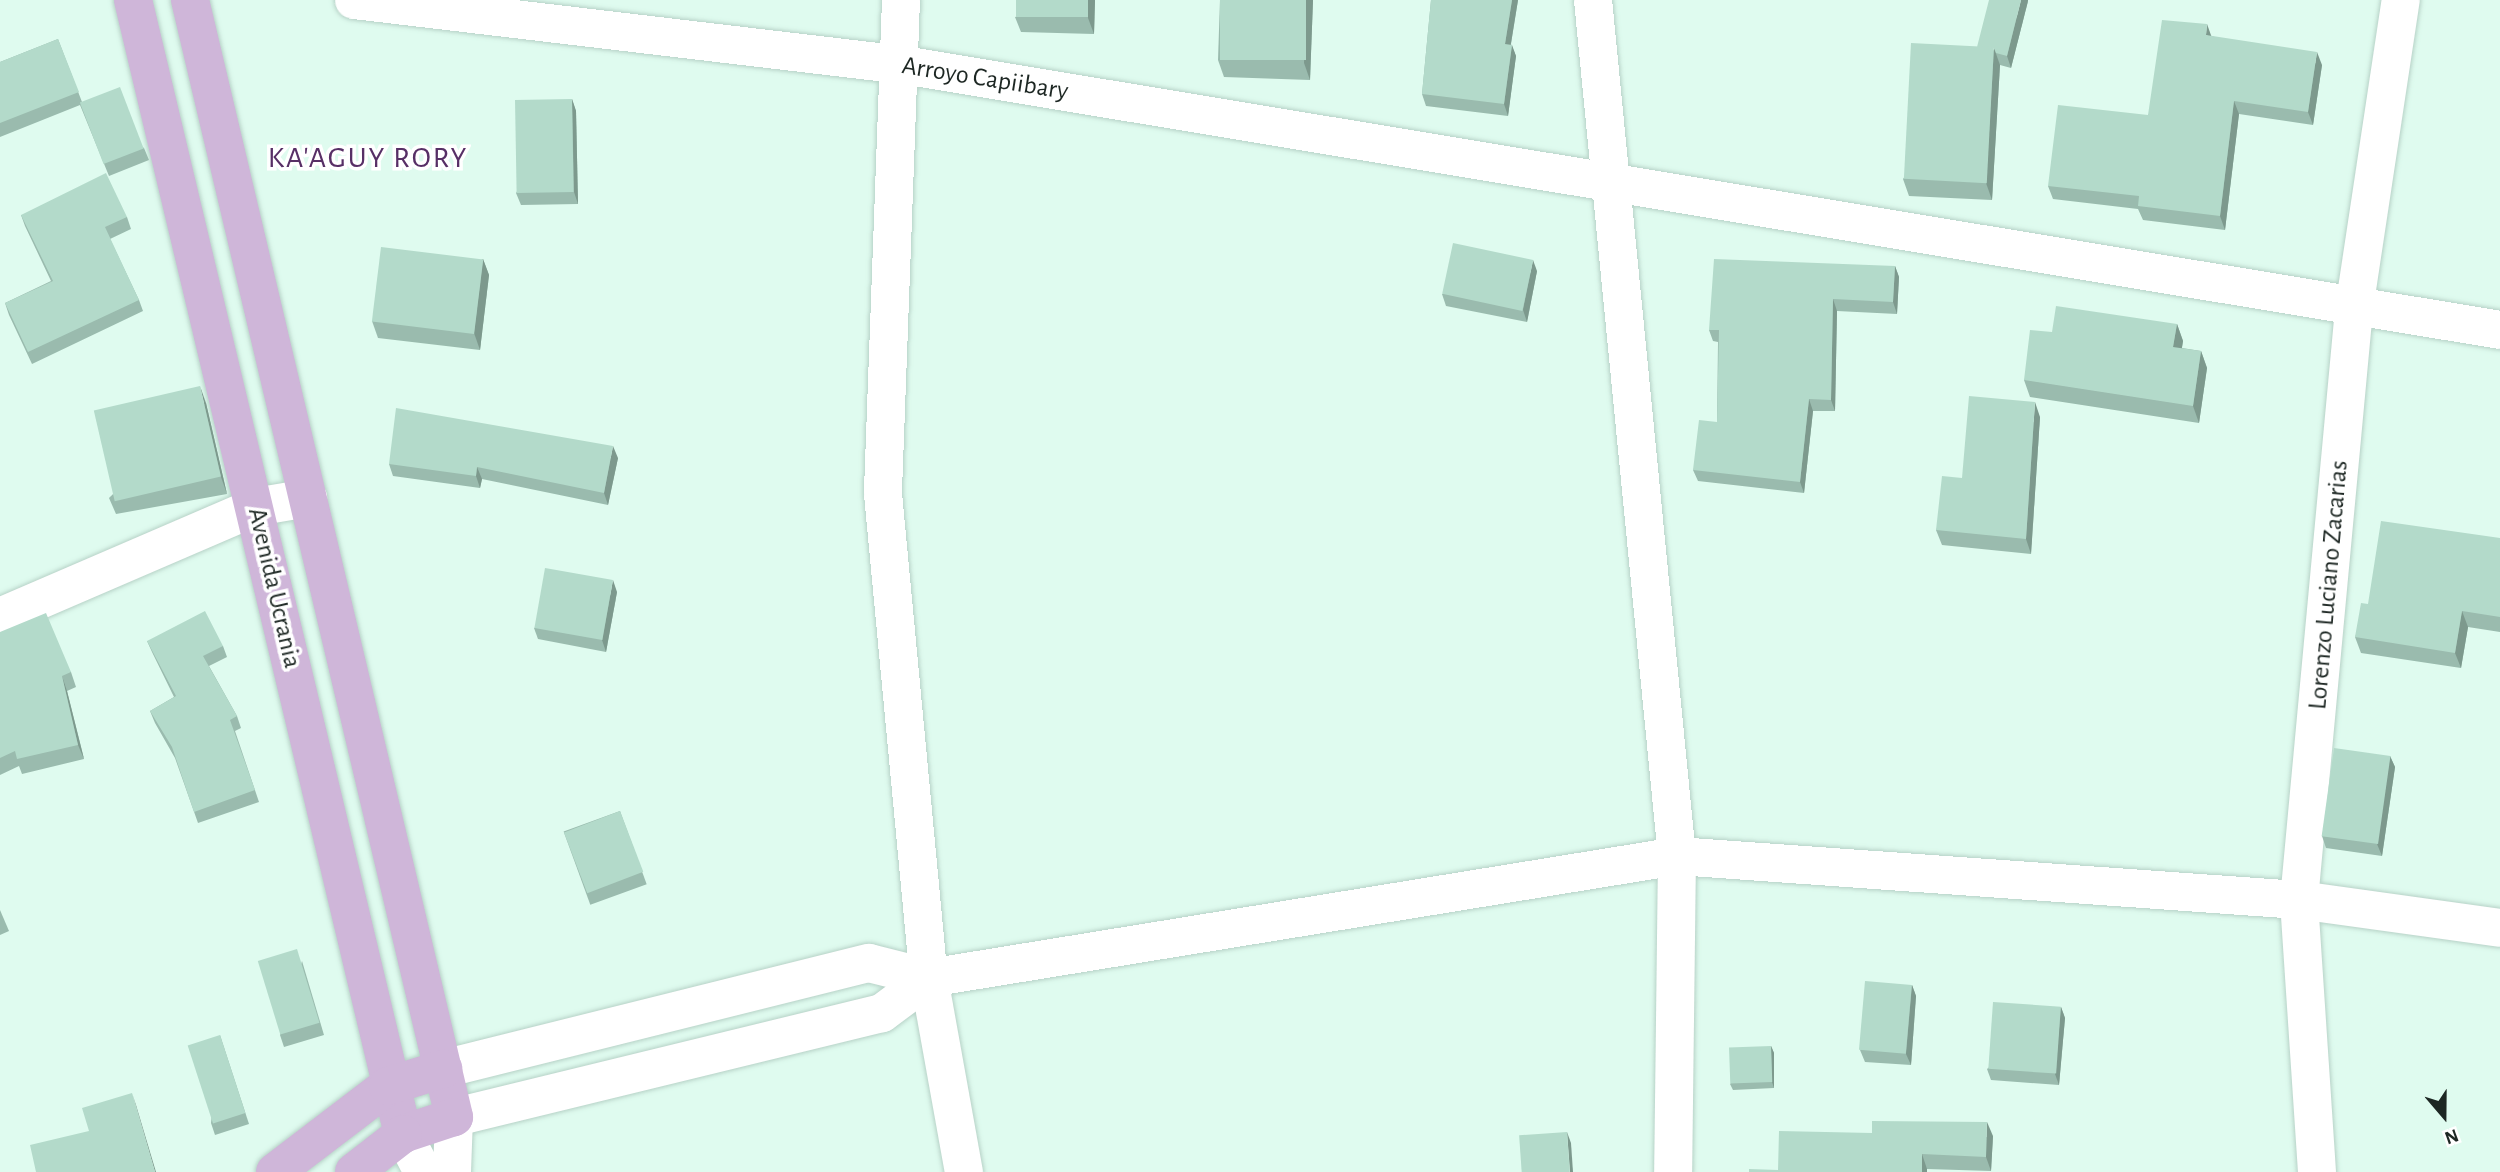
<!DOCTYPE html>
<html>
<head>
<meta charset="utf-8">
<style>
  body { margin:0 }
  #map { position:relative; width:2500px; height:1172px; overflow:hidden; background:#dffbef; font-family:"Alegreya Sans",sans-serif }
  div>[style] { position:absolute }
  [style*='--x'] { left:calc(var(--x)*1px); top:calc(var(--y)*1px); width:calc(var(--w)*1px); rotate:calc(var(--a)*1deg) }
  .roads { filter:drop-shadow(0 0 2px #b7d2c7) drop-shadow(0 0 2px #b7d2c7) }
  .minor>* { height:38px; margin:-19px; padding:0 19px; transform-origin:19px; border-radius:19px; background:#fff }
  .major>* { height:38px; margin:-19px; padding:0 19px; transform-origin:19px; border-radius:19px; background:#cfb6d9 }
  .wall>* { inset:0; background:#9abbae; transform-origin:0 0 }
  .shaded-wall>* { inset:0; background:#7d998d }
  .building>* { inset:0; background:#b3daca; transform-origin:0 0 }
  span { translate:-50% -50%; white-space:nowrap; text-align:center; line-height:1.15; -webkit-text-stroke:7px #fff; paint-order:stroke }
  .street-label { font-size:26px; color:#1d2723 }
  .quarter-label { font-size:30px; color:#572f66; letter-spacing:2px }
  .north { position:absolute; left:2409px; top:1081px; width:70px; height:70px; -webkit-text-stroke:5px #fff; paint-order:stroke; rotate:160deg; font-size:19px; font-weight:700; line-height:28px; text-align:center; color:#1d2723 }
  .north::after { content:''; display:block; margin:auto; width:24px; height:32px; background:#1d2723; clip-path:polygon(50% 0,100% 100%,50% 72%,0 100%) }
</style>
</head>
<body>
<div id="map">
  <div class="roads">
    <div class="minor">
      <i style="--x:354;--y:0;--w:553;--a:6.75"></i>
      <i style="--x:903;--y:65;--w:1619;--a:9.42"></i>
      <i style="--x:901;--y:0;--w:494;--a:92.1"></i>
      <i style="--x:883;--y:494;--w:486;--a:84.6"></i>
      <i style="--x:929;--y:978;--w:197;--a:79.8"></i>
      <i style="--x:1593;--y:0;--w:860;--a:84.4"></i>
      <i style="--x:1677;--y:856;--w:316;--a:90.7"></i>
      <i style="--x:0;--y:617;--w:278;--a:-23.3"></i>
      <i style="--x:255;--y:507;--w:54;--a:-9.6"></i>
      <i style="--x:929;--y:978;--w:758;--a:-9.26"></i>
      <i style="--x:1677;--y:856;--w:624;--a:4.05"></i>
      <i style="--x:2299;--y:900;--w:203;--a:7.9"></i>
      <i style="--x:443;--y:1069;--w:439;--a:-14"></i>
      <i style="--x:869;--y:963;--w:62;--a:14"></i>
      <i style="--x:929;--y:978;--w:59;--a:143.3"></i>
      <i style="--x:882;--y:1013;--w:440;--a:166.3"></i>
      <i style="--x:454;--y:1117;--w:55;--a:92.1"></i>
      <i style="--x:403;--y:1134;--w:43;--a:62.2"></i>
      <i style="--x:2317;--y:1172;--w:273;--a:-93.8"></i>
      <i style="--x:2299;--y:900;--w:594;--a:-84.68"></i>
      <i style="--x:2354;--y:309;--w:313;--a:-81.4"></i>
    </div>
    <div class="major">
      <i style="--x:133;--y:0;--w:1166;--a:76.61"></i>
      <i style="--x:190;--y:0;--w:1148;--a:76.7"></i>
      <i style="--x:454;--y:1117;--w:54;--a:161.6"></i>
      <i style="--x:403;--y:1134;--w:62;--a:142.2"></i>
      <i style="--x:275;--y:1172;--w:142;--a:-37.3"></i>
      <i style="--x:388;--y:1086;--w:58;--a:-17.2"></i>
    </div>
  </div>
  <div class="wall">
    <i style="clip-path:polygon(1095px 0,1094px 34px,1021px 32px,1015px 17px)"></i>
    <i style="clip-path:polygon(1220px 0,1313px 0,1310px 80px,1224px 77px,1218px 60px)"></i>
    <i style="clip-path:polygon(1431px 0,1518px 0,1511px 44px,1516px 56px,1508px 116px,1426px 106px,1422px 94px)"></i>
    <i style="clip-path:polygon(2028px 1px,2011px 68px,2000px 65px,1992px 200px,1909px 196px,1903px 179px)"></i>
    <i style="clip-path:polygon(2211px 36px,2322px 65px,2313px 125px,2239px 114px,2225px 230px,2143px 220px,2138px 209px,2053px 199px,2048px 186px,2148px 115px)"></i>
    <i style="clip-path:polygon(58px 39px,82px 102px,144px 148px,149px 160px,109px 176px,80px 105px,0 137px,0 62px)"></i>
    <i style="clip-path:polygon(572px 99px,576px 111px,578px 204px,521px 205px,516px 193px)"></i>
    <i style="clip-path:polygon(21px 215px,127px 217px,131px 229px,110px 239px,139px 300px,143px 311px,32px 364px,9px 315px,5px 303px,51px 281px,25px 226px)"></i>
    <i style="clip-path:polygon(483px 259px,489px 275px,480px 350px,378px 338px,372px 321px)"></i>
    <i style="clip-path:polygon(1895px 266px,1899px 277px,1897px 314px,1837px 311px,1835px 411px,1813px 411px,1804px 493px,1698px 481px,1693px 470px,1717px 422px,1718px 342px,1713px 341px,1709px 330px)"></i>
    <i style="clip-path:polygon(1537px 271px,1527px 322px,1446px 306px,1442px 294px)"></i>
    <i style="clip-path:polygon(2177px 324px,2183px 341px,2182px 348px,2201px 351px,2207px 368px,2199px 423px,2030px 397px,2024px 380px,2052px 332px)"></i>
    <i style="clip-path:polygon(206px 403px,227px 494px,116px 514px,109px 498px)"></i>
    <i style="clip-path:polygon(2040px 417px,2031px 554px,1942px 545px,1936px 530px,1962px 478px)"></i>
    <i style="clip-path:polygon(618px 458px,608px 505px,482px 479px,480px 488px,393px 476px,389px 464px)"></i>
    <i style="clip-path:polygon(2500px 538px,2500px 632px,2468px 627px,2461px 668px,2361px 653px,2355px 637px,2368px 604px)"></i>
    <i style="clip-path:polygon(617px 592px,606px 652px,538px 639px,534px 628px)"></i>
    <i style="clip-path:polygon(0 632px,71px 672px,76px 687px,67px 691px,84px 759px,22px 774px,19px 766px,0 775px)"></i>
    <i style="clip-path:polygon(147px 641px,223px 646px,227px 657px,209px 666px,237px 716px,241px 728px,235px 731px,259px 802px,198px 823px,175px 758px,155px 723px,150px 711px,174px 697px,152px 652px)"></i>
    <i style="clip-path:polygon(2390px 756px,2395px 767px,2382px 856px,2326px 848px,2322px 836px)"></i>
    <i style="left:620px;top:811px;width:78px;height:60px;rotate:70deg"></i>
    <i style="clip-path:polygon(0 910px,9px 931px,0 935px)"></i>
    <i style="clip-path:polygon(302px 961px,324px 1035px,284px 1047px,280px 1035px)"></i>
    <i style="clip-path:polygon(1912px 985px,1916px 996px,1911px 1065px,1865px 1062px,1860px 1050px)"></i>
    <i style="clip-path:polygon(2061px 1007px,2065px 1018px,2059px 1085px,1991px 1080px,1987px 1069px)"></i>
    <i style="clip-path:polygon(220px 1035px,249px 1124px,215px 1135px,211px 1123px)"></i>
    <i style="clip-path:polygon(1771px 1046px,1774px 1053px,1774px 1088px,1733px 1090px,1730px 1084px)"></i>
    <i style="clip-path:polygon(1993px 1136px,1991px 1171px,1927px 1169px,1927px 1172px,1749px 1172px,1778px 1170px)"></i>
  </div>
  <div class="shaded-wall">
    <i style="clip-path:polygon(1088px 0,1095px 0,1094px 34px,1088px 18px)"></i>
    <i style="clip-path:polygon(1306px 0,1313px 0,1310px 80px,1304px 63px)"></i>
    <i style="clip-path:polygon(1512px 0,1518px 0,1509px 55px,1505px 44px)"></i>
    <i style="clip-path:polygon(2021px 0,2028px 0,2028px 1px,2011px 68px,2007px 56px)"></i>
    <i style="clip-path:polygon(2207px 24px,2212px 38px,2206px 35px)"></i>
    <i style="clip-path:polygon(1512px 45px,1516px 56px,1508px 116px,1504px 104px)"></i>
    <i style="clip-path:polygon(1994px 48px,2000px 65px,1992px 200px,1986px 183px)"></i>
    <i style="clip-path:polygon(2317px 52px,2322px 65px,2313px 125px,2308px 112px)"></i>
    <i style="clip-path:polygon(572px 99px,576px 111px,578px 204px,574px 192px)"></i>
    <i style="clip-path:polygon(2234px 101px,2239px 114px,2225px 230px,2220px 216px)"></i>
    <i style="clip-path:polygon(483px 259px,489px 275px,480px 350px,474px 333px)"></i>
    <i style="clip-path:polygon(1533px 260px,1537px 271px,1527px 322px,1523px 310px)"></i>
    <i style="clip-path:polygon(1895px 266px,1899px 277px,1897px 314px,1893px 302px)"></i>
    <i style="clip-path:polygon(1833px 299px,1837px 311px,1835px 411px,1831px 400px)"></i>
    <i style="clip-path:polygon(2177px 324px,2183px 341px,2179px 364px,2173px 347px)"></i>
    <i style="clip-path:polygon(2201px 351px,2207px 368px,2199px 423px,2193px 406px)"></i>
    <i style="clip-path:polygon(200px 386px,206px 403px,227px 494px,221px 477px)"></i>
    <i style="clip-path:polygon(1809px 399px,1813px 411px,1804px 493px,1800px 482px)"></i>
    <i style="clip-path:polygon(2035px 402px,2040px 417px,2031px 554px,2026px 539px)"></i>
    <i style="clip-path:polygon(613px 446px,618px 458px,608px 505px,604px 493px)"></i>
    <i style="clip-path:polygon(477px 467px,482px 479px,480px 488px,476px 476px)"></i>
    <i style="clip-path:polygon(613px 580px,617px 592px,606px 652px,602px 640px)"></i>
    <i style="clip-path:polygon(2462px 611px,2468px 627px,2461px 668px,2455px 653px)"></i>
    <i style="clip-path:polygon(62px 676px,67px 691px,84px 759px,78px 745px)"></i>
    <i style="clip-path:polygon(2390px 756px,2395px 767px,2382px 856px,2377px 844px)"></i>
    <i style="clip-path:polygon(1912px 985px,1916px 996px,1911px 1065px,1906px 1054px)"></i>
    <i style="clip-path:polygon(2061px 1007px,2065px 1018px,2059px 1085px,2055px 1074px)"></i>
    <i style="clip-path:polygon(1771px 1046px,1774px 1053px,1774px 1088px,1772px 1082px)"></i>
    <i style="clip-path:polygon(132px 1093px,136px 1105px,156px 1172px,155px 1172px)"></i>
    <i style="clip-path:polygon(1987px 1122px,1993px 1136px,1991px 1171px,1986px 1157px)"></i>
    <i style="clip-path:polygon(1567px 1132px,1571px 1143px,1573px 1172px,1570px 1172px)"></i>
    <i style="clip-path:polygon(1922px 1154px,1927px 1169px,1927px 1172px,1922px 1172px)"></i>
  </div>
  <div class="building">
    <i style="left:1016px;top:0;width:72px;height:17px"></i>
    <i style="left:1220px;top:0;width:86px;height:60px"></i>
    <i style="clip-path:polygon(1431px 0,1512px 0,1505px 44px,1512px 45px,1504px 104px,1422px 94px)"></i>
    <i style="clip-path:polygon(1989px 0,2021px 0,2007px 56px,1996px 53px,1994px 48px,1977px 47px)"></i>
    <i style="clip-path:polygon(2162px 20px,2207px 24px,2206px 35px,2317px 52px,2308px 112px,2234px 101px,2220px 216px,2138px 206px,2139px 196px,2048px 186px,2058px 105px,2148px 115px)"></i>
    <i style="clip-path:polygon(58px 39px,79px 92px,0 123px,0 62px)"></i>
    <i style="left:1911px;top:43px;width:83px;height:136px;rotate:3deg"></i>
    <i style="left:120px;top:87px;width:66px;height:43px;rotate:69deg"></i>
    <i style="left:572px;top:99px;width:93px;height:57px;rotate:89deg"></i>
    <i style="clip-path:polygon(106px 173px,127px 217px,105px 227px,139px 300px,28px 352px,5px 303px,53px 281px,21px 215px)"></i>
    <i style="left:1453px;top:243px;width:82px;height:52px;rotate:12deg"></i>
    <i style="left:381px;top:247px;width:103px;height:75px;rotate:7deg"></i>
    <i style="clip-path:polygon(1714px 259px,1895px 266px,1893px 302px,1833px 299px,1831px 400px,1809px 399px,1800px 482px,1693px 470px,1699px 420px,1717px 422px,1719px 330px,1709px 330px)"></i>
    <i style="clip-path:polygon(2056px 306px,2177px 324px,2173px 347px,2201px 351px,2193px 406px,2024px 380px,2030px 330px,2052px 332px)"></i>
    <i style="left:200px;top:386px;width:93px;height:109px;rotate:77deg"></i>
    <i style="clip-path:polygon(1969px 396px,2035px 402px,2026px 539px,1936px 530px,1942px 476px,1962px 478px)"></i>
    <i style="clip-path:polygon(396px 408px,613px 446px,604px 493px,477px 467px,476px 476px,389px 464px)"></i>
    <i style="clip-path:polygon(2381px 521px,2500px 538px,2500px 617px,2462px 611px,2455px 653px,2355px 637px,2361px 603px,2368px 604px)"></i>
    <i style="left:545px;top:568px;width:69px;height:61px;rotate:10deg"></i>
    <i style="clip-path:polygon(205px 611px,223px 646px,203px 656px,237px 716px,230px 720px,255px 790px,194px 812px,172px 747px,150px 711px,176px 696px,147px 641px)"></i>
    <i style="clip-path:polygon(46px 613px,71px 672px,62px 676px,78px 745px,17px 759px,15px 751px,0 758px,0 632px)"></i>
    <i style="left:2334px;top:748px;width:57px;height:89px;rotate:8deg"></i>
    <i style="left:620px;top:811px;width:65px;height:60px;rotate:69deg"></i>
    <i style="left:297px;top:949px;width:77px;height:41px;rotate:73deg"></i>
    <i style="left:1865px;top:981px;width:47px;height:69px;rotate:5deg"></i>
    <i style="left:1993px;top:1002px;width:68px;height:67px;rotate:4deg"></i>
    <i style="left:220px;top:1035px;width:82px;height:34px;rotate:72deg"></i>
    <i style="left:1771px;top:1046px;width:36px;height:42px;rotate:88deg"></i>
    <i style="clip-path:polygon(132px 1093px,155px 1172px,36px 1172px,30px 1145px,89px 1131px,82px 1108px)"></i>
    <i style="clip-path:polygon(1872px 1121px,1987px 1122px,1986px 1157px,1922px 1154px,1922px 1172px,1749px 1172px,1749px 1169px,1778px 1170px,1779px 1131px,1872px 1133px)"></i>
    <i style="left:1567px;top:1132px;width:40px;height:48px;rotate:86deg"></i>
  </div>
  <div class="street-label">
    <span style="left:985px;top:79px;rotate:9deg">Arroyo Capiibary</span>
    <span style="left:2329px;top:585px;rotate:-85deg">Lorenzo Luciano Zacarias</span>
    <span style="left:274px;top:588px;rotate:77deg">Avenida Ucrania</span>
  </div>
  <div class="quarter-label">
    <span style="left:368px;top:158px">KA'AGUY RORY</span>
  </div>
  <div class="north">N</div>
</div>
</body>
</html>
